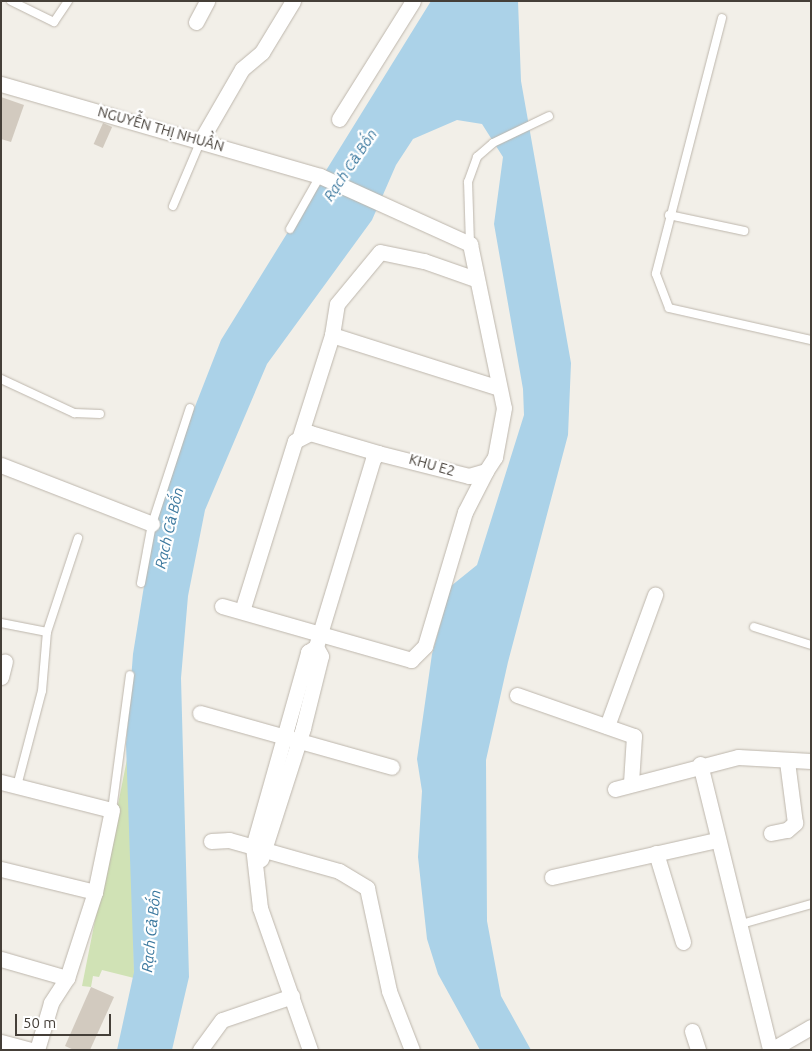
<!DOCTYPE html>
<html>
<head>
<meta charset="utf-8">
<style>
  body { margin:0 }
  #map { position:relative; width:812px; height:1051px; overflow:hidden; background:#f2efe8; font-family:Ubuntu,sans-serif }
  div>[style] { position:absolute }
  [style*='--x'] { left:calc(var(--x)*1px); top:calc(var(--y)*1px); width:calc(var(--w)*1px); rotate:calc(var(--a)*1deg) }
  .green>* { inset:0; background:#d0e2b5 }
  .water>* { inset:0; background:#abd2e8 }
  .building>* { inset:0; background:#d2cabf; transform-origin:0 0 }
  .roads { filter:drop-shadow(0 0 1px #bdb6ac) drop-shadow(0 0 1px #bdb6ac) }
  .lane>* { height:8px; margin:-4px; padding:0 4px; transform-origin:4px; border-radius:4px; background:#fff }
  .street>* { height:15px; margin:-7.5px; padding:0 7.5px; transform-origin:7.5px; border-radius:7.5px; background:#fff }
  span { translate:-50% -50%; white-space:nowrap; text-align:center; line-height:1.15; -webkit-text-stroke:4.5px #fff; paint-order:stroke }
  .street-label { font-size:14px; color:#453f38 }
  .water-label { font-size:15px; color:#3b789e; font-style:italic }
  .frame { position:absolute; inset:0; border:2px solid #453f38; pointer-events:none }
  .scale { position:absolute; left:15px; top:1014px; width:96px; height:22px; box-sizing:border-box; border:2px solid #453f38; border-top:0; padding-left:6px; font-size:15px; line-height:18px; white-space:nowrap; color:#453f38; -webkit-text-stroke:4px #fff; paint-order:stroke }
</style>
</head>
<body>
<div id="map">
  <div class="green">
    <i style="clip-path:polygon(127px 759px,133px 853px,134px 978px,102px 970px,99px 977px,93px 976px,91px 987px,82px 986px)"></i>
  </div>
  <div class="water">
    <i style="clip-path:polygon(431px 1px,518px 1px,521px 81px,571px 363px,568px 435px,508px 662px,486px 760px,487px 921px,501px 996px,531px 1050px,480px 1050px,438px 974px,427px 939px,418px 857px,422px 791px,417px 759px,432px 654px,451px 586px,477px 565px,524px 415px,523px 389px,494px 224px,503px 157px,482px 124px,457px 120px,413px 139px,396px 165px,372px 220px,267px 364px,205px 510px,188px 596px,181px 678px,189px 977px,172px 1050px,117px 1050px,134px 972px,126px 744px,133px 654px,154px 524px,171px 468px,221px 340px)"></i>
  </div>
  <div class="building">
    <i style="clip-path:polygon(1px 97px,24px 105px,11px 142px,1px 139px)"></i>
    <i style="left:103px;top:123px;width:10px;height:23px;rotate:24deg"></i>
    <i style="clip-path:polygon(91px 987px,114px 997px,90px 1050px,74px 1050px,65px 1046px)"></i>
  </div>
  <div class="roads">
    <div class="lane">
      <i style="--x:11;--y:1;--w:48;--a:26"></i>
      <i style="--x:54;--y:22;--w:25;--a:-56"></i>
      <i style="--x:722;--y:18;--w:264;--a:104.5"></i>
      <i style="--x:656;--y:274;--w:36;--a:69"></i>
      <i style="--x:669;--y:308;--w:146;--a:12.7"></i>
      <i style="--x:173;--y:206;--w:72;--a:-67"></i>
      <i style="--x:669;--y:215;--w:77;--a:12"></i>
      <i style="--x:290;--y:229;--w:61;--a:-60.5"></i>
      <i style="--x:470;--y:244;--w:62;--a:-91.8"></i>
      <i style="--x:468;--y:182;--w:27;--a:-70"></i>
      <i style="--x:477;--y:157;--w:21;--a:-41"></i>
      <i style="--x:493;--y:143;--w:62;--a:-25.7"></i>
      <i style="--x:1;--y:379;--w:81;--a:25"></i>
      <i style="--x:74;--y:413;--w:26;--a:2"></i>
      <i style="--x:141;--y:583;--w:60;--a:-79.4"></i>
      <i style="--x:152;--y:524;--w:122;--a:-71.9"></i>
      <i style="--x:1;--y:623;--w:47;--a:11.1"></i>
      <i style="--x:754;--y:627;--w:60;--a:17.5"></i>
      <i style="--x:17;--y:786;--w:98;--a:-75.3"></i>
      <i style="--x:42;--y:691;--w:59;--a:-85.2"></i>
      <i style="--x:47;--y:632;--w:99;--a:-71.7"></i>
      <i style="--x:112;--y:810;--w:136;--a:-82.4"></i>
      <i style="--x:738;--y:925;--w:76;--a:-16"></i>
    </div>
    <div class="street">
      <i style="--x:196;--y:22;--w:24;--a:-62"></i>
      <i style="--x:1;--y:84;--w:332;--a:16.1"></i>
      <i style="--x:320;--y:176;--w:165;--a:24.4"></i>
      <i style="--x:470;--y:244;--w:167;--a:78.3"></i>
      <i style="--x:504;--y:408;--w:50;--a:100.4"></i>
      <i style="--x:495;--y:457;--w:17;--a:123"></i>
      <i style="--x:486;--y:471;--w:18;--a:164"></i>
      <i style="--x:469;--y:476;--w:94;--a:-165.8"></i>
      <i style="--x:378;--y:453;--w:8;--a:130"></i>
      <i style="--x:373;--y:459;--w:196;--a:106.9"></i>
      <i style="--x:339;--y:119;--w:139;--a:-57.9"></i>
      <i style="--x:201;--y:140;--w:82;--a:-60"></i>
      <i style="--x:242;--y:69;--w:26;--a:-40"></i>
      <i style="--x:262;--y:52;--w:60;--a:-58.7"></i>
      <i style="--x:332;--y:335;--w:175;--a:17.6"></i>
      <i style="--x:300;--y:436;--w:106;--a:-72.4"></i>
      <i style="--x:332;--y:335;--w:31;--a:-81"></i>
      <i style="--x:337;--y:304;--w:67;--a:-50.4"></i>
      <i style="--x:380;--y:252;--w:45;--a:11.6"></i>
      <i style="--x:424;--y:261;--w:54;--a:19.4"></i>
      <i style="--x:1;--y:465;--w:162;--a:21.3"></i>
      <i style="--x:222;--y:606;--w:197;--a:15.9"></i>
      <i style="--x:411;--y:660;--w:20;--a:-45"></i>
      <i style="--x:425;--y:646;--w:140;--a:-73.4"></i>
      <i style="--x:465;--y:512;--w:46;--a:-62.9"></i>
      <i style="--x:242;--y:611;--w:178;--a:-72.7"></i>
      <i style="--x:295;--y:441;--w:17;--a:-28"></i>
      <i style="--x:310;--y:433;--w:71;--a:16.4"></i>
      <i style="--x:1;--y:677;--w:16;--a:-76"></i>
      <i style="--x:517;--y:695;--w:124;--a:19.3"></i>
      <i style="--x:634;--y:736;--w:47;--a:93.7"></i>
      <i style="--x:200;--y:713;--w:199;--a:15.7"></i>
      <i style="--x:607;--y:726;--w:140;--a:-69.9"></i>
      <i style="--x:700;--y:764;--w:294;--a:76.2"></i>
      <i style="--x:1;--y:782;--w:114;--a:14.2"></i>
      <i style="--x:112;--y:810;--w:84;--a:101.7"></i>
      <i style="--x:95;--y:892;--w:90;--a:108"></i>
      <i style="--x:67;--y:978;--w:30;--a:123"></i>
      <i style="--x:51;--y:1003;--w:49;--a:106.6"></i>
      <i style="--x:615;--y:789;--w:127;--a:-14.6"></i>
      <i style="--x:738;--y:757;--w:73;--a:3.1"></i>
      <i style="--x:771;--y:833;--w:16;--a:-11"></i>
      <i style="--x:787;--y:830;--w:11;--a:-41"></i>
      <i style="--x:795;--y:823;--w:63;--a:-97.4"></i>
      <i style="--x:211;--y:841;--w:18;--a:-3"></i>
      <i style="--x:229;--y:840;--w:114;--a:15.7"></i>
      <i style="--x:339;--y:871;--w:33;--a:31"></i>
      <i style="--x:367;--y:888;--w:105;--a:77.9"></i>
      <i style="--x:389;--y:991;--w:63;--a:68.7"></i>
      <i style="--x:656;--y:853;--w:93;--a:73.1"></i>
      <i style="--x:261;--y:859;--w:138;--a:-72.2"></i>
      <i style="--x:303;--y:728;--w:74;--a:-76"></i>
      <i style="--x:321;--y:656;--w:10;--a:-119"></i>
      <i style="--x:1;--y:869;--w:97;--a:13.7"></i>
      <i style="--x:552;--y:877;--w:168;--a:-12.7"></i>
      <i style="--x:1;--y:959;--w:69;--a:16.1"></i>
      <i style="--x:692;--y:1031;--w:20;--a:72"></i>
      <i style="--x:1;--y:1042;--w:31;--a:15"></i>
      <i style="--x:200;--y:1050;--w:37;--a:-54"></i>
      <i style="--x:222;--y:1020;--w:74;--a:-18.9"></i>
      <i style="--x:310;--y:1050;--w:151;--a:-109.4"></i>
      <i style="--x:260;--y:908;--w:61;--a:-96.5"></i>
      <i style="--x:253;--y:847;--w:203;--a:-74.2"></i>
      <i style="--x:308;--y:652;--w:9;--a:-32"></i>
      <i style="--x:771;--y:1050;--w:46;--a:-29.9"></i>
    </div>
  </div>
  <div class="street-label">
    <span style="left:161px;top:129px;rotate:16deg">NGUYỄN THỊ NHUẦN</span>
    <span style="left:432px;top:465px;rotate:16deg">KHU E2</span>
  </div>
  <div class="water-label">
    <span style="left:350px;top:165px;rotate:-56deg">Rạch Cả Bốn</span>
    <span style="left:169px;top:528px;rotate:-77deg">Rạch Cả Bốn</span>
    <span style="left:151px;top:931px;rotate:-84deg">Rạch Cả Bốn</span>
  </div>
  <div class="frame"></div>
  <div class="scale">50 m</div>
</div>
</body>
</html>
